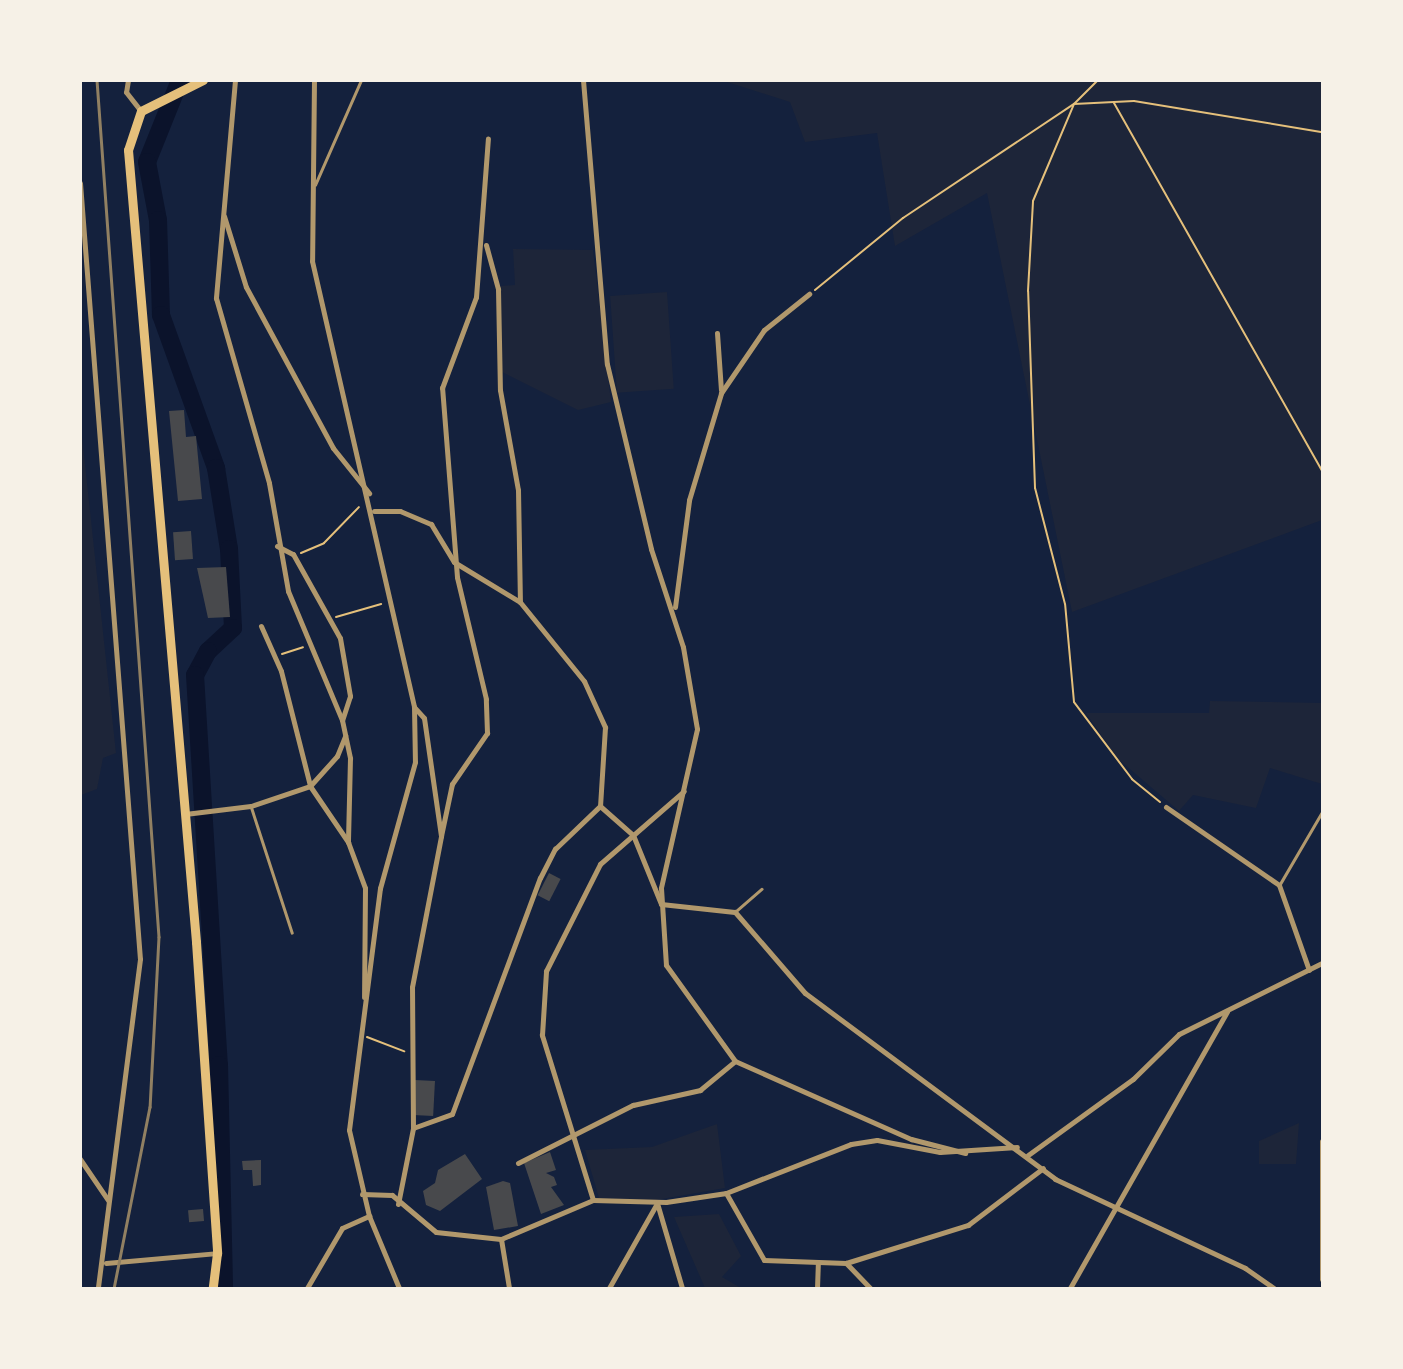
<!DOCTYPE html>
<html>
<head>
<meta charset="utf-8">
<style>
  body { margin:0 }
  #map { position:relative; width:1403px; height:1369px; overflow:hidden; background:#14213d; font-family:Signika,sans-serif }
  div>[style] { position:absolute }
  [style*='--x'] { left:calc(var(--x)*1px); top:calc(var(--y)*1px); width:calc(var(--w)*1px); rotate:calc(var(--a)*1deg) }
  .green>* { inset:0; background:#1d2539; transform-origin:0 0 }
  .river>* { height:18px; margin:-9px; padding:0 9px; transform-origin:9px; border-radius:9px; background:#0b132b }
  .building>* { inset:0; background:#48494c; transform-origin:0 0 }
  .path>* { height:2px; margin:-1px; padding:0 1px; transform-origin:1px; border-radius:1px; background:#e5c07b }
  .service>* { height:2.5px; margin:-1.25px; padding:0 1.25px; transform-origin:1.25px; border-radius:1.25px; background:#b1986c }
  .minor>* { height:5px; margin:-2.5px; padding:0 2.5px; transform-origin:2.5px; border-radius:2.5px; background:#b1986c }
  .primary>* { height:9px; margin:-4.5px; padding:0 4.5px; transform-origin:4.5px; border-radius:4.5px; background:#e5c07b }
  .rail>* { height:2.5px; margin:-1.25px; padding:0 1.25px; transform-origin:1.25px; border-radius:1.25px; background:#918062 }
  span { translate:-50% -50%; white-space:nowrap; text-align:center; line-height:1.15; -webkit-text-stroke:7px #f6f1e7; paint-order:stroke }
  .frame { position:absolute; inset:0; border:82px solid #f6f1e7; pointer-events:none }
</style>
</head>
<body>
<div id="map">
  <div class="green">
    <i style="clip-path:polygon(724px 81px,1322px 81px,1322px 520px,1072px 612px,987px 193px,895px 246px,877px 133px,805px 142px,790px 102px)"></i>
    <i style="clip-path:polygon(513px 249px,593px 250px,611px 402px,578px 410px,502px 372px,501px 286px,515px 285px)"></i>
    <i style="left:667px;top:292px;width:97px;height:57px;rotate:86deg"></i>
    <i style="clip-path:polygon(81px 427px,116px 753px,103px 758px,97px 789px,81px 795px)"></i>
    <i style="clip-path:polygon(1210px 701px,1322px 703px,1322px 784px,1270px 768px,1256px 808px,1193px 795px,1179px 811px,1117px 758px,1086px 713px,1209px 713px)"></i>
    <i style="clip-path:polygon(1299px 1123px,1296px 1164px,1259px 1164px,1259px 1141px)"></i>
    <i style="clip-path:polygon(717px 1124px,725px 1188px,656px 1200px,599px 1198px,585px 1150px,652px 1147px)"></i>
    <i style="clip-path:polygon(719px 1214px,741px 1256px,722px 1277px,741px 1288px,705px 1288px,674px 1217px)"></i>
  </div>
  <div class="river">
    <i style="--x:180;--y:80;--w:88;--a:111.9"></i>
    <i style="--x:147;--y:162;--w:59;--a:79.3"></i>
    <i style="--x:158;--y:220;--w:95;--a:88.2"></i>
    <i style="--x:161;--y:315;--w:163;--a:70.2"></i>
    <i style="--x:216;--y:468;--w:82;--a:80.9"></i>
    <i style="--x:229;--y:549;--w:79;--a:87.1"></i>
    <i style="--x:233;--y:628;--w:34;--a:137"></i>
    <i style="--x:208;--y:651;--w:27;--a:118"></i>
    <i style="--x:195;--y:675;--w:391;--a:86.5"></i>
    <i style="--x:219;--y:1065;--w:223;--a:88.7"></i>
  </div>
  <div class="building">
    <i style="clip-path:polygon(184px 410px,186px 437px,196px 436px,202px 499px,178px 501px,169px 411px)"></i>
    <i style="left:191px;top:531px;width:28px;height:18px;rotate:86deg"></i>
    <i style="clip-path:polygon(226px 567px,230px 617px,208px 618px,197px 568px)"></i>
    <i style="left:549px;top:873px;width:13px;height:25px;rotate:27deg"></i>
    <i style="left:415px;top:1080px;width:20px;height:35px;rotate:3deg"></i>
    <i style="clip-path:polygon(550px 1152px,556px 1170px,546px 1173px,554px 1177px,557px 1185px,551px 1187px,564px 1205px,541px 1214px,524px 1163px)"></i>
    <i style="clip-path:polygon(465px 1154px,482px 1179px,440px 1211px,426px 1205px,423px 1191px,435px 1183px,438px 1170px)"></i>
    <i style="clip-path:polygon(261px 1160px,261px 1185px,253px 1186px,252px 1170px,243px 1170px,242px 1161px)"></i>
    <i style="clip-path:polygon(503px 1181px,510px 1183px,518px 1226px,494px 1230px,486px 1187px)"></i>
    <i style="left:203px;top:1209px;width:12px;height:15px;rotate:85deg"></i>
  </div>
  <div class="path">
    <i style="--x:1114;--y:103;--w:423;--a:60.5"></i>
    <i style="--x:815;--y:290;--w:114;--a:-39.3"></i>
    <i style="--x:903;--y:218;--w:206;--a:-33.7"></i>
    <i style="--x:1074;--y:104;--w:34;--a:-45"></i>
    <i style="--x:301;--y:553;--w:25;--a:-23"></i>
    <i style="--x:324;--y:543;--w:50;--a:-45.8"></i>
    <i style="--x:336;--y:617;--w:47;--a:-16.1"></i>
    <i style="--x:282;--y:654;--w:22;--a:-18"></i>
    <i style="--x:1160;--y:802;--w:36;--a:-141"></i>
    <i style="--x:1132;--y:779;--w:96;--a:-127"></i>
    <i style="--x:1074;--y:702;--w:98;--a:-95.2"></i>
    <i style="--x:1065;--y:604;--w:120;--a:-104.5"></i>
    <i style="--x:1035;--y:488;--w:197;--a:-92"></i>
    <i style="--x:1028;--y:291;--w:90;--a:-86.8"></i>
    <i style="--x:1033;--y:201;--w:105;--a:-67.1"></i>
    <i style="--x:1074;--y:104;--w:60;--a:-2.9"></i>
    <i style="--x:1134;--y:101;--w:191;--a:9.4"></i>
    <i style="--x:367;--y:1037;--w:40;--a:21"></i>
  </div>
  <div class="service">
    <i style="--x:315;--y:185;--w:115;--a:-66.3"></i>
    <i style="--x:251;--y:806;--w:133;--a:72"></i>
    <i style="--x:1280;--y:884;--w:83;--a:-59.7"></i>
    <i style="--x:735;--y:912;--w:35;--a:-41"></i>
  </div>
  <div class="minor">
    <i style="--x:128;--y:80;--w:12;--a:99"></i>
    <i style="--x:126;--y:92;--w:24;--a:52"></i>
    <i style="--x:235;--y:80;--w:219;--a:95"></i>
    <i style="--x:216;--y:298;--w:192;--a:74"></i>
    <i style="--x:269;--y:483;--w:110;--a:80"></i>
    <i style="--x:288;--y:591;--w:140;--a:67.3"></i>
    <i style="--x:342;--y:720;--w:39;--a:78"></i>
    <i style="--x:350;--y:758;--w:84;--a:91.4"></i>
    <i style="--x:314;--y:80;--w:181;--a:90.6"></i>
    <i style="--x:312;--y:261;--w:458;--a:77.1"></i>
    <i style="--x:414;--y:707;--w:55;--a:89"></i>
    <i style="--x:415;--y:762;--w:131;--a:105.5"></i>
    <i style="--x:380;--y:888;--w:244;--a:97.3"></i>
    <i style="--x:349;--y:1130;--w:88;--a:76.9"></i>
    <i style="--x:369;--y:1216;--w:78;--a:67.4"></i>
    <i style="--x:583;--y:80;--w:285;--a:85.2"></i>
    <i style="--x:607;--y:364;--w:190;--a:76.6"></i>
    <i style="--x:651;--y:549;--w:103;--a:71.9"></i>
    <i style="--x:683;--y:647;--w:83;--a:80.3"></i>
    <i style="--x:697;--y:729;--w:163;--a:102.8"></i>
    <i style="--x:661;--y:888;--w:77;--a:86.3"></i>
    <i style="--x:666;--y:965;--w:118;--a:54.3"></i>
    <i style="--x:735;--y:1061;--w:193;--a:23.9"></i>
    <i style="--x:911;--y:1139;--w:56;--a:14.5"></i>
    <i style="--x:80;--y:183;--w:778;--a:85.58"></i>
    <i style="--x:140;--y:959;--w:332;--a:97.3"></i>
    <i style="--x:224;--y:216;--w:74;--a:72.8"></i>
    <i style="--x:246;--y:287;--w:183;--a:61.6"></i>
    <i style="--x:333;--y:448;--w:58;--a:51.3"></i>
    <i style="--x:486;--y:245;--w:46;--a:74.7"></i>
    <i style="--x:498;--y:289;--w:101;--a:88.9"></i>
    <i style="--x:500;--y:390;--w:102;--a:79.8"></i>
    <i style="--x:518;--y:490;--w:112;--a:89"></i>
    <i style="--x:717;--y:333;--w:57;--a:86"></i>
    <i style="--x:374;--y:511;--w:26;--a:0"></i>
    <i style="--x:400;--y:511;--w:34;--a:23"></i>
    <i style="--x:431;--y:524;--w:44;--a:58.8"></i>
    <i style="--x:454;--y:562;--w:77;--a:31.2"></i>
    <i style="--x:520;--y:602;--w:102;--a:51"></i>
    <i style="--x:584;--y:681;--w:51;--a:65.5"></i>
    <i style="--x:605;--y:727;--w:79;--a:93.6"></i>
    <i style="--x:600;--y:806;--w:44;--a:41.3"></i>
    <i style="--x:633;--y:835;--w:74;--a:67.9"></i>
    <i style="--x:277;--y:546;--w:18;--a:27"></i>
    <i style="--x:293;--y:554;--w:96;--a:60.8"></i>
    <i style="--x:340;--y:638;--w:59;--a:80.2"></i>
    <i style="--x:350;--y:696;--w:25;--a:108"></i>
    <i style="--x:675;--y:607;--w:108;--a:-82.5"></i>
    <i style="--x:689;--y:500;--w:112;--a:-73.3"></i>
    <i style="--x:721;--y:393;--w:76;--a:-55.7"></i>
    <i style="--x:764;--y:330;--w:58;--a:-38.7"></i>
    <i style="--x:261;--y:626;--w:49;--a:66"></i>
    <i style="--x:281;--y:671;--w:119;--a:75.8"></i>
    <i style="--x:310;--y:786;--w:68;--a:55.8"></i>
    <i style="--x:348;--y:842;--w:49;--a:69.7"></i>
    <i style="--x:365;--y:888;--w:109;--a:90.5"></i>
    <i style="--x:1166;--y:807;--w:137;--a:34.6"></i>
    <i style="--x:1279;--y:885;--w:90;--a:70.6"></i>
    <i style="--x:185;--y:814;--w:66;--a:-6.9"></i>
    <i style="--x:251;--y:806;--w:62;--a:-18.7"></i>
    <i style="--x:310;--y:786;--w:40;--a:-48"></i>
    <i style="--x:337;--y:756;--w:22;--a:-68"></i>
    <i style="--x:441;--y:836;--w:53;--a:-78.1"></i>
    <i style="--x:452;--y:784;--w:62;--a:-55.5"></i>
    <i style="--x:487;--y:733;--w:34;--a:-92"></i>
    <i style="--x:486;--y:699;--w:125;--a:-103.4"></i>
    <i style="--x:457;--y:577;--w:190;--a:-94.5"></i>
    <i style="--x:442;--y:388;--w:97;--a:-69.5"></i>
    <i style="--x:476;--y:297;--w:159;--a:-85.7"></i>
    <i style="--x:661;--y:904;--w:74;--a:6.2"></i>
    <i style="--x:735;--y:912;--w:107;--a:49.2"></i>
    <i style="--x:805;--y:993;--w:312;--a:36.6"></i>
    <i style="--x:1055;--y:1179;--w:210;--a:25.1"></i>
    <i style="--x:1245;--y:1268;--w:35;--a:35"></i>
    <i style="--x:413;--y:1128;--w:41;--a:-19.7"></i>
    <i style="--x:452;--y:1114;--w:252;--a:-69.6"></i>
    <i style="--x:540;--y:878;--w:33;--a:-63"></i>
    <i style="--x:555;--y:849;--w:62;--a:-43.7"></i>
    <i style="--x:1322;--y:1141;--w:138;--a:90"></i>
    <i style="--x:1028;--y:1155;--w:130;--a:-35.9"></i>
    <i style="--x:1133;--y:1079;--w:64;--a:-44.4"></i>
    <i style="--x:1179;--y:1034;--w:160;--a:-26.4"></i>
    <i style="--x:80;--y:1159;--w:50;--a:55.7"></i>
    <i style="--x:518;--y:1163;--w:129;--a:-26.8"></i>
    <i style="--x:633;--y:1105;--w:69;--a:-12.6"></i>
    <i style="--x:700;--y:1090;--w:45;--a:-39.6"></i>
    <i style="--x:726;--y:1193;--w:77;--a:60.4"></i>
    <i style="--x:764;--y:1260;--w:82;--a:2.1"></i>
    <i style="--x:846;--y:1263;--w:128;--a:-17.3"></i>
    <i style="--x:968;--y:1225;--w:94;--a:-37.2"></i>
    <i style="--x:362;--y:1194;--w:30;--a:2"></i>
    <i style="--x:392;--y:1195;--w:57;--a:40.1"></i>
    <i style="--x:436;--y:1232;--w:65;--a:6.1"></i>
    <i style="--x:501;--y:1239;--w:100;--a:-23"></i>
    <i style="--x:593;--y:1200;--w:73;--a:1.6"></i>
    <i style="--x:666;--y:1202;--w:61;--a:-8.5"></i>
    <i style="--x:726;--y:1193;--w:134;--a:-21.4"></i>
    <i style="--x:851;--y:1144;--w:26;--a:-9"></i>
    <i style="--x:877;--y:1140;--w:64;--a:10.8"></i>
    <i style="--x:940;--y:1152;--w:77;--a:-3.7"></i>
    <i style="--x:593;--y:1200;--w:173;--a:-107.2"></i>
    <i style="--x:542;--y:1035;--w:64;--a:-86.4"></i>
    <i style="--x:546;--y:971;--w:120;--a:-63.2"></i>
    <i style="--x:600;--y:864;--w:111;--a:-41"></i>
    <i style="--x:657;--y:1203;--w:89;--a:73.6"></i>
    <i style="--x:398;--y:1204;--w:77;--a:-78.8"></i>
    <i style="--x:413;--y:1128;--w:141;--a:-90.4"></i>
    <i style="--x:412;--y:987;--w:154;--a:-79.1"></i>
    <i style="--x:441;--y:836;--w:119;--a:-98.2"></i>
    <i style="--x:424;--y:718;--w:15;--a:-132"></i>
    <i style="--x:501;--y:1239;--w:50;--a:80.7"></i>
    <i style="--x:106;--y:1263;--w:111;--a:-5.1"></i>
    <i style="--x:846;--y:1263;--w:35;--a:46"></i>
    <i style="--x:307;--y:1288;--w:69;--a:-59.7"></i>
    <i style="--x:342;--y:1228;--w:30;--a:-24"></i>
    <i style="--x:609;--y:1288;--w:98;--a:-60.5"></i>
    <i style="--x:817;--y:1288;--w:25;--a:-88"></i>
    <i style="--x:1070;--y:1288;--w:318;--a:-60.4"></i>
  </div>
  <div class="primary">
    <i style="--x:203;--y:80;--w:69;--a:153.4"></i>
    <i style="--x:141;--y:111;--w:41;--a:108.4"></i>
    <i style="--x:128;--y:150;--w:795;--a:85.09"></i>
    <i style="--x:196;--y:942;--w:312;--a:86.1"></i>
    <i style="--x:217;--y:1253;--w:35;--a:97"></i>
  </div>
  <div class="rail">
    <i style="--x:97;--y:80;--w:859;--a:85.86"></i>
    <i style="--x:159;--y:937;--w:170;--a:93"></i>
    <i style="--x:150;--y:1107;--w:185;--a:101.2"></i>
  </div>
  <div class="frame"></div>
</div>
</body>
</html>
